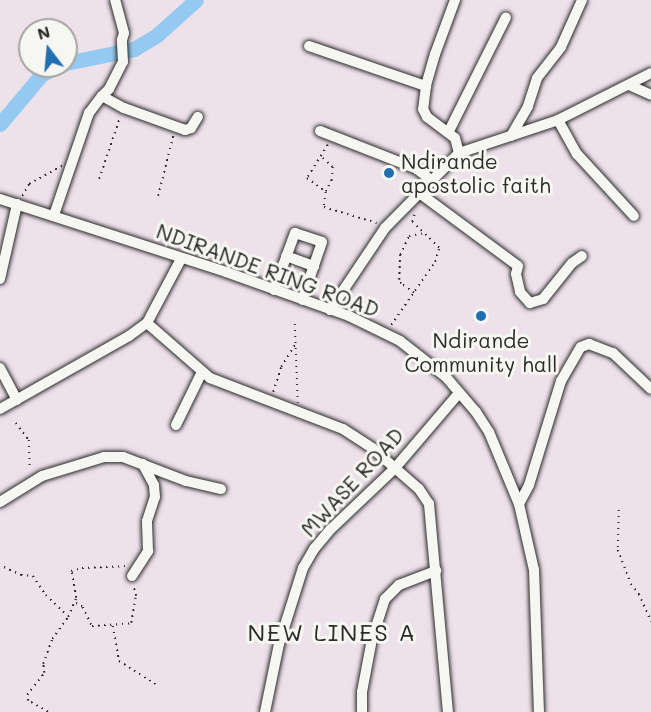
<!DOCTYPE html>
<html>
<head>
<meta charset="utf-8">
<style>
  body { margin:0 }
  #map { position:relative; width:651px; height:712px; overflow:hidden; background:#ede1ea; font-family:Mali,sans-serif }
  div>[style] { position:absolute }
  [style*='--x'] { left:calc(var(--x)*1px); top:calc(var(--y)*1px); width:calc(var(--w)*1px); rotate:calc(var(--a)*1deg) }
  .river>* { height:15px; margin:-7.5px; padding:0 7.5px; transform-origin:7.5px; border-radius:7.5px; background:#94caf2 }
  .path>* { height:1.5px; margin-top:-0.75px; transform-origin:0; background:repeating-linear-gradient(90deg,#2b2b2b 0 1.5px,transparent 0 6px) }
  .roads { filter:drop-shadow(0 0 2px #2b2b2b) drop-shadow(0 0 2px #2b2b2b) }
  .minor>* { height:10px; margin:-5px; padding:0 5px; transform-origin:5px; border-radius:5px; background:#f6f6f2 }
  .dots>* { width:16px; height:16px; translate:-50% -50%; box-sizing:border-box; border:3px solid #f6f6f2; border-radius:50% }
  span { translate:-50% -50%; white-space:nowrap; text-align:center; line-height:1.15; -webkit-text-stroke:6px #f6f6f2; paint-order:stroke }
  .poi-label { font-size:21px; color:#2b2b2b }
  .left { translate:0 -50%; text-align:left }
  .street-label { font-size:21px; color:#2b2b2b }
  .quarter-label { font-size:24px; color:#2b2b2b; letter-spacing:1.5px }
  .north { position:absolute; left:18px; top:18px; width:60px; height:60px; box-sizing:border-box; background:#f6f6f2; border:2px solid #a5a5a2; border-radius:50%; rotate:344deg; font-size:16px; font-weight:700; line-height:24px; text-align:center; color:#2b2b2b }
  .north::after { content:''; display:block; margin:auto; width:21px; height:27px; background:#1f6fb2; clip-path:polygon(50% 0,100% 100%,50% 72%,0 100%) }
</style>
</head>
<body>
<div id="map">
  <div class="river">
    <i style="--x:66;--y:63;--w:69;--a:-11.6"></i>
    <i style="--x:134;--y:49;--w:27;--a:-31"></i>
    <i style="--x:157;--y:35;--w:52;--a:-41.9"></i>
    <i style="--x:0;--y:124;--w:65;--a:-50"></i>
    <i style="--x:42;--y:74;--w:19;--a:-25"></i>
  </div>
  <div class="path">
    <i style="--x:328;--y:145;--w:39;--a:122"></i>
    <i style="--x:307;--y:178;--w:24;--a:36"></i>
    <i style="--x:326;--y:192;--w:15;--a:98"></i>
    <i style="--x:324;--y:207;--w:55;--a:16.8"></i>
    <i style="--x:323;--y:158;--w:13;--a:42"></i>
    <i style="--x:333;--y:167;--w:13;--a:94"></i>
    <i style="--x:332;--y:180;--w:13;--a:117"></i>
    <i style="--x:99;--y:179;--w:65;--a:-71.3"></i>
    <i style="--x:22;--y:196;--w:14;--a:-60"></i>
    <i style="--x:29;--y:184;--w:38;--a:-29"></i>
    <i style="--x:158;--y:196;--w:62;--a:-76"></i>
    <i style="--x:414;--y:293;--w:16;--a:-145"></i>
    <i style="--x:401;--y:284;--w:4;--a:-117"></i>
    <i style="--x:399;--y:280;--w:25;--a:-88"></i>
    <i style="--x:400;--y:255;--w:21;--a:-65"></i>
    <i style="--x:409;--y:236;--w:15;--a:-11"></i>
    <i style="--x:295;--y:324;--w:79;--a:87.8"></i>
    <i style="--x:391;--y:325;--w:77;--a:-55.1"></i>
    <i style="--x:435;--y:262;--w:15;--a:-74"></i>
    <i style="--x:439;--y:248;--w:37;--a:-136"></i>
    <i style="--x:412;--y:222;--w:9;--a:-72"></i>
    <i style="--x:273;--y:392;--w:26;--a:-72"></i>
    <i style="--x:281;--y:367;--w:28;--a:-58"></i>
    <i style="--x:16;--y:423;--w:21;--a:53"></i>
    <i style="--x:29;--y:440;--w:30;--a:88"></i>
    <i style="--x:619;--y:510;--w:40;--a:91.4"></i>
    <i style="--x:618;--y:550;--w:36;--a:69"></i>
    <i style="--x:631;--y:584;--w:13;--a:51"></i>
    <i style="--x:639;--y:594;--w:30;--a:66"></i>
    <i style="--x:4;--y:567;--w:19;--a:25"></i>
    <i style="--x:21;--y:575;--w:12;--a:5"></i>
    <i style="--x:33;--y:576;--w:23;--a:56"></i>
    <i style="--x:46;--y:595;--w:29;--a:44"></i>
    <i style="--x:76;--y:603;--w:8;--a:30"></i>
    <i style="--x:83;--y:607;--w:21;--a:65"></i>
    <i style="--x:92;--y:626;--w:39;--a:-4"></i>
    <i style="--x:131;--y:623;--w:27;--a:-80"></i>
    <i style="--x:136;--y:596;--w:10;--a:-107"></i>
    <i style="--x:113;--y:626;--w:36;--a:80"></i>
    <i style="--x:119;--y:661;--w:45;--a:32.3"></i>
    <i style="--x:48;--y:712;--w:23;--a:-151"></i>
    <i style="--x:28;--y:701;--w:6;--a:-99"></i>
    <i style="--x:27;--y:695;--w:28;--a:-52"></i>
    <i style="--x:44;--y:673;--w:9;--a:-96"></i>
    <i style="--x:43;--y:664;--w:27;--a:-70"></i>
    <i style="--x:52;--y:639;--w:27;--a:-54"></i>
    <i style="--x:68;--y:617;--w:21;--a:-67"></i>
    <i style="--x:76;--y:598;--w:27;--a:-100"></i>
    <i style="--x:71;--y:571;--w:11;--a:-15"></i>
    <i style="--x:82;--y:568;--w:45;--a:-2.5"></i>
  </div>
  <div class="roads">
    <div class="minor">
      <i style="--x:455;--y:0;--w:58;--a:110.3"></i>
      <i style="--x:435;--y:54;--w:33;--a:106"></i>
      <i style="--x:426;--y:86;--w:23;--a:97"></i>
      <i style="--x:423;--y:109;--w:9;--a:63"></i>
      <i style="--x:427;--y:117;--w:35;--a:37"></i>
      <i style="--x:455;--y:138;--w:16;--a:75"></i>
      <i style="--x:309;--y:46;--w:124;--a:18.9"></i>
      <i style="--x:629;--y:85;--w:24;--a:24"></i>
      <i style="--x:102;--y:96;--w:10;--a:-45"></i>
      <i style="--x:109;--y:89;--w:30;--a:-63"></i>
      <i style="--x:123;--y:62;--w:22;--a:-93"></i>
      <i style="--x:122;--y:40;--w:7;--a:-74"></i>
      <i style="--x:124;--y:33;--w:34;--a:-105"></i>
      <i style="--x:558;--y:120;--w:39;--a:61"></i>
      <i style="--x:577;--y:154;--w:84;--a:47.4"></i>
      <i style="--x:320;--y:131;--w:104;--a:21.4"></i>
      <i style="--x:417;--y:169;--w:16;--a:38"></i>
      <i style="--x:449;--y:131;--w:127;--a:-63.4"></i>
      <i style="--x:511;--y:136;--w:34;--a:-60"></i>
      <i style="--x:528;--y:106;--w:29;--a:-72"></i>
      <i style="--x:537;--y:78;--w:39;--a:-52"></i>
      <i style="--x:561;--y:47;--w:51;--a:-65.9"></i>
      <i style="--x:418;--y:192;--w:124;--a:36.5"></i>
      <i style="--x:518;--y:266;--w:8;--a:104"></i>
      <i style="--x:516;--y:274;--w:18;--a:77"></i>
      <i style="--x:520;--y:292;--w:15;--a:48"></i>
      <i style="--x:530;--y:303;--w:14;--a:-17"></i>
      <i style="--x:543;--y:299;--w:46;--a:-51.1"></i>
      <i style="--x:572;--y:263;--w:12;--a:-35"></i>
      <i style="--x:0;--y:199;--w:237;--a:17.9"></i>
      <i style="--x:226;--y:272;--w:131;--a:19.7"></i>
      <i style="--x:349;--y:316;--w:57;--a:26.1"></i>
      <i style="--x:400;--y:341;--w:58;--a:38"></i>
      <i style="--x:446;--y:377;--w:46;--a:49.4"></i>
      <i style="--x:476;--y:412;--w:24;--a:57"></i>
      <i style="--x:489;--y:432;--w:78;--a:67.4"></i>
      <i style="--x:519;--y:504;--w:68;--a:77.2"></i>
      <i style="--x:534;--y:570;--w:142;--a:88"></i>
      <i style="--x:54;--y:215;--w:108;--a:-71.1"></i>
      <i style="--x:89;--y:113;--w:21;--a:-53"></i>
      <i style="--x:102;--y:96;--w:25;--a:29"></i>
      <i style="--x:124;--y:108;--w:65;--a:19.8"></i>
      <i style="--x:185;--y:130;--w:6;--a:-18"></i>
      <i style="--x:191;--y:128;--w:13;--a:-58"></i>
      <i style="--x:286;--y:256;--w:30;--a:20"></i>
      <i style="--x:0;--y:279;--w:77;--a:-77.2"></i>
      <i style="--x:274;--y:290;--w:61;--a:-69.8"></i>
      <i style="--x:295;--y:233;--w:28;--a:18"></i>
      <i style="--x:322;--y:242;--w:61;--a:109"></i>
      <i style="--x:330;--y:310;--w:99;--a:-56.1"></i>
      <i style="--x:385;--y:228;--w:105;--a:-45.4"></i>
      <i style="--x:459;--y:153;--w:104;--a:-18.4"></i>
      <i style="--x:558;--y:120;--w:104;--a:-26.8"></i>
      <i style="--x:147;--y:323;--w:84;--a:41.1"></i>
      <i style="--x:210;--y:378;--w:142;--a:21"></i>
      <i style="--x:343;--y:429;--w:35;--a:33"></i>
      <i style="--x:372;--y:448;--w:62;--a:41.1"></i>
      <i style="--x:419;--y:489;--w:18;--a:56"></i>
      <i style="--x:429;--y:504;--w:209;--a:84.8"></i>
      <i style="--x:0;--y:368;--w:36;--a:62"></i>
      <i style="--x:0;--y:409;--w:148;--a:-29.5"></i>
      <i style="--x:129;--y:336;--w:22;--a:-36"></i>
      <i style="--x:147;--y:323;--w:72;--a:-62"></i>
      <i style="--x:176;--y:425;--w:59;--a:-63.9"></i>
      <i style="--x:0;--y:502;--w:49;--a:-31.8"></i>
      <i style="--x:42;--y:476;--w:65;--a:-17"></i>
      <i style="--x:104;--y:457;--w:19;--a:0"></i>
      <i style="--x:123;--y:457;--w:67;--a:20.9"></i>
      <i style="--x:186;--y:481;--w:36;--a:13"></i>
      <i style="--x:519;--y:504;--w:21;--a:-62"></i>
      <i style="--x:529;--y:485;--w:109;--a:-72.9"></i>
      <i style="--x:561;--y:381;--w:39;--a:-60"></i>
      <i style="--x:581;--y:347;--w:9;--a:-21"></i>
      <i style="--x:589;--y:344;--w:26;--a:21"></i>
      <i style="--x:613;--y:353;--w:52;--a:43.5"></i>
      <i style="--x:132;--y:576;--w:30;--a:-57"></i>
      <i style="--x:148;--y:551;--w:30;--a:-92"></i>
      <i style="--x:147;--y:521;--w:25;--a:-72"></i>
      <i style="--x:155;--y:497;--w:12;--a:-95"></i>
      <i style="--x:154;--y:485;--w:24;--a:-118"></i>
      <i style="--x:265;--y:712;--w:69;--a:-78.4"></i>
      <i style="--x:279;--y:644;--w:80;--a:-72.5"></i>
      <i style="--x:303;--y:568;--w:22;--a:-60"></i>
      <i style="--x:314;--y:549;--w:26;--a:-50"></i>
      <i style="--x:331;--y:529;--w:88;--a:-43.6"></i>
      <i style="--x:395;--y:468;--w:99;--a:-49.5"></i>
      <i style="--x:362;--y:712;--w:20;--a:-90"></i>
      <i style="--x:362;--y:692;--w:54;--a:-79.3"></i>
      <i style="--x:372;--y:639;--w:42;--a:-72"></i>
      <i style="--x:385;--y:599;--w:20;--a:-45"></i>
      <i style="--x:399;--y:585;--w:40;--a:-21"></i>
    </div>
  </div>
  <div class="dots">
    <i style="left:389px;top:173px;background:#1f6fb2"></i>
    <i style="left:481px;top:316px;background:#1f6fb2"></i>
  </div>
  <div class="poi-label">
    <span class="left" style="left:401px;top:173px">Ndirande<br>apostolic faith</span>
    <span style="left:481px;top:352px">Ndirande<br>Community hall</span>
  </div>
  <div class="street-label">
    <span style="left:268px;top:270px;rotate:20deg">NDIRANDE RING ROAD</span>
    <span style="left:352px;top:482px;rotate:-47deg">MWASE ROAD</span>
  </div>
  <div class="quarter-label">
    <span style="left:332px;top:632px">NEW LINES A</span>
  </div>
  <div class="north">N</div>
</div>
</body>
</html>
